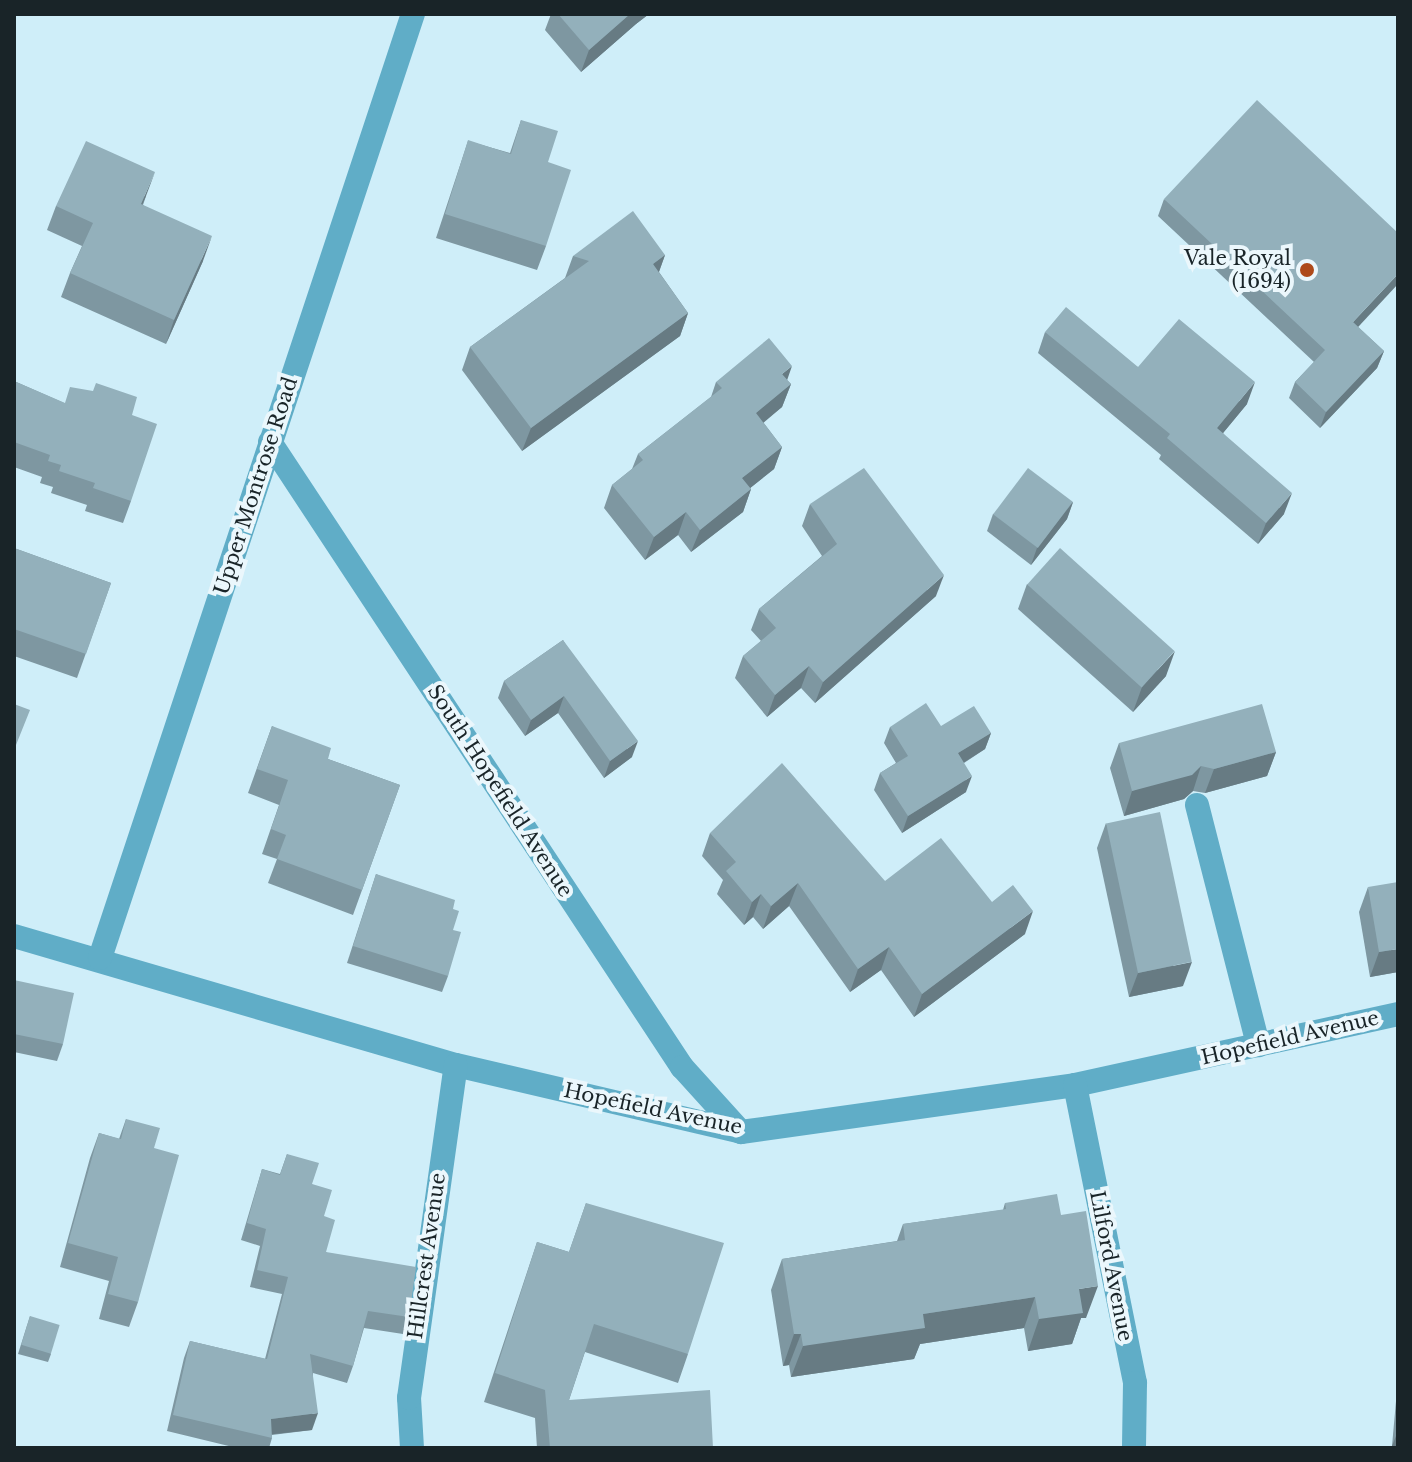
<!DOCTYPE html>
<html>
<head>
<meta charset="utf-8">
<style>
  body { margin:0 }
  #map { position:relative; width:1412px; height:1462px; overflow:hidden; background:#cfeef9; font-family:"Libre Baskerville",serif }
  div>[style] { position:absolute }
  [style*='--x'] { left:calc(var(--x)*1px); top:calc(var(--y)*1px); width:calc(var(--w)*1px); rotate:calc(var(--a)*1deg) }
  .street>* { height:24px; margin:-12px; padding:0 12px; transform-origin:12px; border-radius:12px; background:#60adc7 }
  .wall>* { inset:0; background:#7e97a1 }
  .shaded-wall>* { inset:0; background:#677b83 }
  .building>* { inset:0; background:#93b0bb; transform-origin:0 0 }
  .dots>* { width:22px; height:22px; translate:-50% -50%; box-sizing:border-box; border:4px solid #ebf7fc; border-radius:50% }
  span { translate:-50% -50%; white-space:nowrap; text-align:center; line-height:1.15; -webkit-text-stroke:8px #ebf7fc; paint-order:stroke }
  .poi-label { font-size:20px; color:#192428 }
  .right { translate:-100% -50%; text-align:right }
  .street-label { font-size:20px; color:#192428 }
  .frame { position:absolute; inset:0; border:16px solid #192428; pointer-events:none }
</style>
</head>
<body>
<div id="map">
  <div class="street">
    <i style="--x:270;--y:442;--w:749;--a:56.61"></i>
    <i style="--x:682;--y:1067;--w:88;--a:47.8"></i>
    <i style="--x:1197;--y:805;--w:248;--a:75.7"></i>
    <i style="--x:14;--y:936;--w:460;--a:16.3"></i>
    <i style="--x:456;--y:1065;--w:293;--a:13.2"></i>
    <i style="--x:741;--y:1132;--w:337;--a:-8"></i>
    <i style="--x:1075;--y:1085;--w:331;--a:-12.4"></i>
    <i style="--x:100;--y:958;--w:995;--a:-71.66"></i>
    <i style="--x:1075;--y:1085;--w:304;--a:78.6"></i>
    <i style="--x:1135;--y:1383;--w:65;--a:90.9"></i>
    <i style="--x:412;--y:1448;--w:50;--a:-93.4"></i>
    <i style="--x:409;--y:1398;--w:336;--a:-82"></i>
  </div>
  <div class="wall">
    <i style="clip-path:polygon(551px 14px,649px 14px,636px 24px,581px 72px,545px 30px)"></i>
    <i style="clip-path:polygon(521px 120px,548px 162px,546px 246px,537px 270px,436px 238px,468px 141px,510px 153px)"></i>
    <i style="clip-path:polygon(146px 196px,143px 205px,203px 261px,166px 344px,61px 297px,70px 273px,82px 246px,47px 230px,56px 206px)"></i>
    <i style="clip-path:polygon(1164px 199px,1358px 327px,1384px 351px,1377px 368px,1320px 428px,1289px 398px,1295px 382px,1314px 362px,1158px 216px)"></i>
    <i style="clip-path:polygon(665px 255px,659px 272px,688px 313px,680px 336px,522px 451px,462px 370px,470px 347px,565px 278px,573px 256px)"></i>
    <i style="clip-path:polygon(1045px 332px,1138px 367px,1247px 404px,1223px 433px,1284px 514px,1258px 544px,1159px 459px,1161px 455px,1038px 353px)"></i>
    <i style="clip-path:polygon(787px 380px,791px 384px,782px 407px,763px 422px,782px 447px,774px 469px,750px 488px,751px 489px,743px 512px,691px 552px,678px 535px,645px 560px,604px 508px,612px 485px,632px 469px,638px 454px,711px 397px,716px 382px)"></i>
    <i style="clip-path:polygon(14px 381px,64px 403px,132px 415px,131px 501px,123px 523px,85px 511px,87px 505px,51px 493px,53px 487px,40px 483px,42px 477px,14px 467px)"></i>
    <i style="clip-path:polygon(1073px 502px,1067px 519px,1031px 565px,987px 531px,993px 514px)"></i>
    <i style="clip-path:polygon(810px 504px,936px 596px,815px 703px,801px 688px,767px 717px,735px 678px,743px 656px,761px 641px,751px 630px,759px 609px,822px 556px,802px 526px)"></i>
    <i style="clip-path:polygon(14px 548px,111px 583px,77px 678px,14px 656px)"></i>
    <i style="clip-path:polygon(1027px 584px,1166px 676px,1133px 712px,1018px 609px)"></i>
    <i style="clip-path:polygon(563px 640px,632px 757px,604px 778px,558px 713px,525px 736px,498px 698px,504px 681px)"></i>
    <i style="clip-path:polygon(272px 726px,328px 759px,400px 785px,353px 915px,268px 883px,277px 859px,262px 854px,279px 805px,248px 793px)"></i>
    <i style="clip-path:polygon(941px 726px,991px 733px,985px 749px,964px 763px,966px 792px,902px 833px,874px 790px,880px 773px,896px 763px,884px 743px,890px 727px)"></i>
    <i style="clip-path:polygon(1119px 743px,1276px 752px,1267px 776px,1205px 793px,1193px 791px,1184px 799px,1124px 816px,1110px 768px)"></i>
    <i style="clip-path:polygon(1106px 823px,1183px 986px,1129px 997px,1097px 848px)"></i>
    <i style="clip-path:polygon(710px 833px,885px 881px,1025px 934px,914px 1017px,881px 970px,850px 992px,789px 906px,763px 929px,753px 917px,744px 925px,717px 894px,723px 880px,702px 856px)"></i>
    <i style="clip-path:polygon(376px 874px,453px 909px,453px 930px,448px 976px,442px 992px,347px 963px)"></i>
    <i style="clip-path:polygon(1368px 887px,1398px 972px,1370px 977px,1359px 912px)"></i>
    <i style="clip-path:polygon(14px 980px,63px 1044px,57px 1061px,14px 1052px)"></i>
    <i style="clip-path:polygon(126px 1119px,154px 1148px,138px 1302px,129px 1327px,99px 1319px,109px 1281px,60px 1267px,90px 1158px,99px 1133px,119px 1139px)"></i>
    <i style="clip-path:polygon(287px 1154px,312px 1184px,324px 1216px,326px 1252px,409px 1317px,403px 1334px,364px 1328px,353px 1366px,347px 1383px,313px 1373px,312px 1430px,272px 1435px,272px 1438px,269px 1448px,237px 1448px,167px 1431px,184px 1358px,190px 1341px,265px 1359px,282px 1294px,250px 1287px,260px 1246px,241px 1240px,262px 1169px,280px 1174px)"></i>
    <i style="clip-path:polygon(586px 1203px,688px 1354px,678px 1383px,585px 1352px,569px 1400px,713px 1448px,537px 1448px,535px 1418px,484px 1402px,537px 1242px,569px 1252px)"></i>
    <i style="clip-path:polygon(1005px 1203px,1061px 1215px,1086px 1318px,1081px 1318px,1072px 1344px,1028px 1351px,1024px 1328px,920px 1344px,914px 1359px,791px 1377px,789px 1365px,783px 1366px,771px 1290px,782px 1259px,897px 1241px,903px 1224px,1003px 1210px)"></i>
    <i style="clip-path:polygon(30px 1316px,51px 1354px,48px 1362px,18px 1354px)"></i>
    <i style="clip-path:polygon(1398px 1395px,1398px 1446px,1392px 1446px,1396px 1401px)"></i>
  </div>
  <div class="shaded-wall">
    <i style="clip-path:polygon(630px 14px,649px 14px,636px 24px,581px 72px,589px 50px)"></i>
    <i style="clip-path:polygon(155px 172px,146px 196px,132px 228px,141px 204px)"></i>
    <i style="clip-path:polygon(212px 236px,203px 261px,166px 344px,174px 320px)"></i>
    <i style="clip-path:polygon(665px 255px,657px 277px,653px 264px)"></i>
    <i style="clip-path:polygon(1398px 274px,1398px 284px,1347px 339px,1353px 322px)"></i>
    <i style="clip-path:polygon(688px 313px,680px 336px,522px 451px,531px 428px)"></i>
    <i style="clip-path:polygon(1384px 351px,1377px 368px,1320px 428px,1326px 412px)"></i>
    <i style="clip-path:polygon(792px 366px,784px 389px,782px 374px)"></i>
    <i style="clip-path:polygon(1255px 382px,1247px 404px,1209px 450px,1217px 428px)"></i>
    <i style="clip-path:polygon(791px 384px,782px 407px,748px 436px,756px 413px)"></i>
    <i style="clip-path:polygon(782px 447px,774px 469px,734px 501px,742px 478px)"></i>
    <i style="clip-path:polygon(751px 489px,743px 512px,691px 552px,700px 530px)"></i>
    <i style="clip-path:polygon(1292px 493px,1284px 514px,1258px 544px,1266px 523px)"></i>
    <i style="clip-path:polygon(1073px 502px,1067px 519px,1031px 565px,1037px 548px)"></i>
    <i style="clip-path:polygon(686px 512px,678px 535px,645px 560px,654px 537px)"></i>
    <i style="clip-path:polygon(944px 575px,936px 596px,815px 703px,823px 682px)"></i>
    <i style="clip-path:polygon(1175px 651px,1166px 676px,1133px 712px,1142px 687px)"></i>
    <i style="clip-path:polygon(809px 666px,801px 688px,767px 717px,775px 695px)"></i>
    <i style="clip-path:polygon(564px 696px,558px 713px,525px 736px,531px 720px)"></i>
    <i style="clip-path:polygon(991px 733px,985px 749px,952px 770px,958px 753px)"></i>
    <i style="clip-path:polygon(638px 741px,632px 757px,604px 778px,610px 761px)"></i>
    <i style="clip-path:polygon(1276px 752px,1267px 776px,1205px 793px,1214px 769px)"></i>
    <i style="clip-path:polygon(1201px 766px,1193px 791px,1184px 799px,1124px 816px,1132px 791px)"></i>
    <i style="clip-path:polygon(972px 776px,966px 792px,902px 833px,908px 816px)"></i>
    <i style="clip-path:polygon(798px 883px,789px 906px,763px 929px,771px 906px)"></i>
    <i style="clip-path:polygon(761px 894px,753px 917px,744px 925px,752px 902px)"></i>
    <i style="clip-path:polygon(1033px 911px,1025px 934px,914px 1017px,922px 994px)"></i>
    <i style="clip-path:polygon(889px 947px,881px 970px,850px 992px,858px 969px)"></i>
    <i style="clip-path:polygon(1398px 949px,1398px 972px,1370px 977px,1379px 952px)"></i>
    <i style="clip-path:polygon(1192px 962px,1183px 986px,1129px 997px,1138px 973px)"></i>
    <i style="clip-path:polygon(1098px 1286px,1086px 1318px,1081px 1318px,1072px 1344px,1028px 1351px,1039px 1319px,1079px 1289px)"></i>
    <i style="clip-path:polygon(1035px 1297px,1024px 1328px,920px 1344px,914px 1359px,791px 1377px,803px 1346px,923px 1314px)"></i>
    <i style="clip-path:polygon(794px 1334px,801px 1334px,789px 1365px,783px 1366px)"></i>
    <i style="clip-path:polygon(318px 1413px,312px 1430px,265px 1435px,271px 1419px)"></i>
    <i style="clip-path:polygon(1398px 1431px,1398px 1446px,1392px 1446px)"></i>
  </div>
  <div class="building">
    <i style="clip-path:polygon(558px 14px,630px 14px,589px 50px)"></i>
    <i style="clip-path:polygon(1257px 100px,1398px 233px,1398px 274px,1353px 322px,1384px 351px,1326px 412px,1295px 382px,1325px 350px,1164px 199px)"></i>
    <i style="clip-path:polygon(521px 120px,558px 131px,548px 162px,571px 170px,546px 246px,445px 214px,468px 140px,511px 154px)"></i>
    <i style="clip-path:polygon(86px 141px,155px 172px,141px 204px,212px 236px,174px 320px,70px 273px,93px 223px,56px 206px)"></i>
    <i style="clip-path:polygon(633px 211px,665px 255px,653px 264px,688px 313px,531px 428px,470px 347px,589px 261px,573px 256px)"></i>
    <i style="clip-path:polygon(1066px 307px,1138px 367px,1179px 319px,1255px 382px,1217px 428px,1292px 493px,1266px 523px,1167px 438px,1170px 434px,1045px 332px)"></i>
    <i style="clip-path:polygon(769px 338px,792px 366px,782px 374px,791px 384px,756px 413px,782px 447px,742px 478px,751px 489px,700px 530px,686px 512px,654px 537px,612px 485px,643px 460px,638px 454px,722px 388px,716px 382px)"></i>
    <i style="clip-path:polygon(14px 381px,65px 403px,70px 387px,93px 391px,96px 383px,137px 397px,132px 415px,157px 424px,131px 501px,93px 488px,95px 483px,59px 471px,61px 465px,48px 461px,50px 455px,14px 442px)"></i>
    <i style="clip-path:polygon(864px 468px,944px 575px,823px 682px,809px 666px,775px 695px,743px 656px,776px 628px,759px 609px,837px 544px,810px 504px)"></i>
    <i style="left:1028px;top:468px;width:56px;height:58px;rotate:37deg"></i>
    <i style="clip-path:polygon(14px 548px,111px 583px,86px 654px,14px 629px)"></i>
    <i style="left:1060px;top:548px;width:154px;height:49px;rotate:42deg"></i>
    <i style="clip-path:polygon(563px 640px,638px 741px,610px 761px,564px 696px,531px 720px,504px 681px)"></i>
    <i style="clip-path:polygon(926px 703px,941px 726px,974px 706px,991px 733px,958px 753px,972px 776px,908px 816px,880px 773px,908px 756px,890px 727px)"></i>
    <i style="clip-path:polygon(14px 704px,30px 710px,14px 750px)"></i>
    <i style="clip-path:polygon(1262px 704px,1276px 752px,1214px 769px,1201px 766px,1192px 775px,1132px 791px,1119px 743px)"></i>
    <i style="clip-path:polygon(272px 726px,331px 748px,328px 759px,400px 785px,362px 890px,277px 859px,286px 835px,271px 829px,288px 780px,257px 769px)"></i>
    <i style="clip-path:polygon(782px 763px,885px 881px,941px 838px,992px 902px,1013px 885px,1033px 911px,922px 994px,889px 947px,858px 969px,798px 883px,771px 906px,761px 894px,752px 902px,726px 871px,736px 862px,710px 833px)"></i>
    <i style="left:1160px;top:812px;width:153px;height:55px;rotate:78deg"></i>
    <i style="clip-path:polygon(376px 874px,455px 900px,453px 909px,459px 911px,453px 930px,461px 932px,448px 976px,353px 946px)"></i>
    <i style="clip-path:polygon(1398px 882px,1398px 949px,1379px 952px,1368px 887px)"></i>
    <i style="clip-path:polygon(14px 980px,74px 993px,63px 1044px,14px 1034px)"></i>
    <i style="clip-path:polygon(126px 1119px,160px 1128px,154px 1148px,179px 1155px,138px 1302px,108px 1294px,118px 1257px,68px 1243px,99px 1133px,121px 1139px)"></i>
    <i style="clip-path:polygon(287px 1154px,319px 1163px,312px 1184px,332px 1190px,324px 1216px,335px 1220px,326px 1252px,416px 1267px,409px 1317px,368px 1311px,353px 1366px,310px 1354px,318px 1413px,271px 1419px,272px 1438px,173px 1415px,190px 1341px,267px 1359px,288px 1277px,257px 1270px,266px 1229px,247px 1223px,262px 1169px,280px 1175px)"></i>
    <i style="clip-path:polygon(1057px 1194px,1061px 1215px,1086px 1211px,1098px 1286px,1079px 1289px,1083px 1313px,1039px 1319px,1035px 1297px,923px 1314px,925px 1328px,803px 1346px,801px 1334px,794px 1334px,782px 1259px,905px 1240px,903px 1224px,1006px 1209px,1005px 1203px)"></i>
    <i style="clip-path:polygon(586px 1203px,724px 1243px,688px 1354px,594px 1324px,569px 1400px,710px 1390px,713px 1448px,550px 1448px,545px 1390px,495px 1373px,537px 1242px,569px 1252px)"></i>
    <i style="left:30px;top:1316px;width:31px;height:30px;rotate:17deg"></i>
  </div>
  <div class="dots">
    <i style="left:1307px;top:270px;background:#ae4a1a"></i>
  </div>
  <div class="poi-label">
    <span class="right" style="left:1291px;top:270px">Vale Royal<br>(1694)</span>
  </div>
  <div class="street-label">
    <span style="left:256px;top:486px;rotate:-72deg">Upper Montrose Road</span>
    <span style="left:500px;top:791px;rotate:57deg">South Hopefield Avenue</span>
    <span style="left:1290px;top:1038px;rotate:-13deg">Hopefield Avenue</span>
    <span style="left:653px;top:1109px;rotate:12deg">Hopefield Avenue</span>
    <span style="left:427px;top:1256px;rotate:-82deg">Hillcrest Avenue</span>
    <span style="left:1111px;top:1266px;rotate:79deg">Lilford Avenue</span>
  </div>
  <div class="frame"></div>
</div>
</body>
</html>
